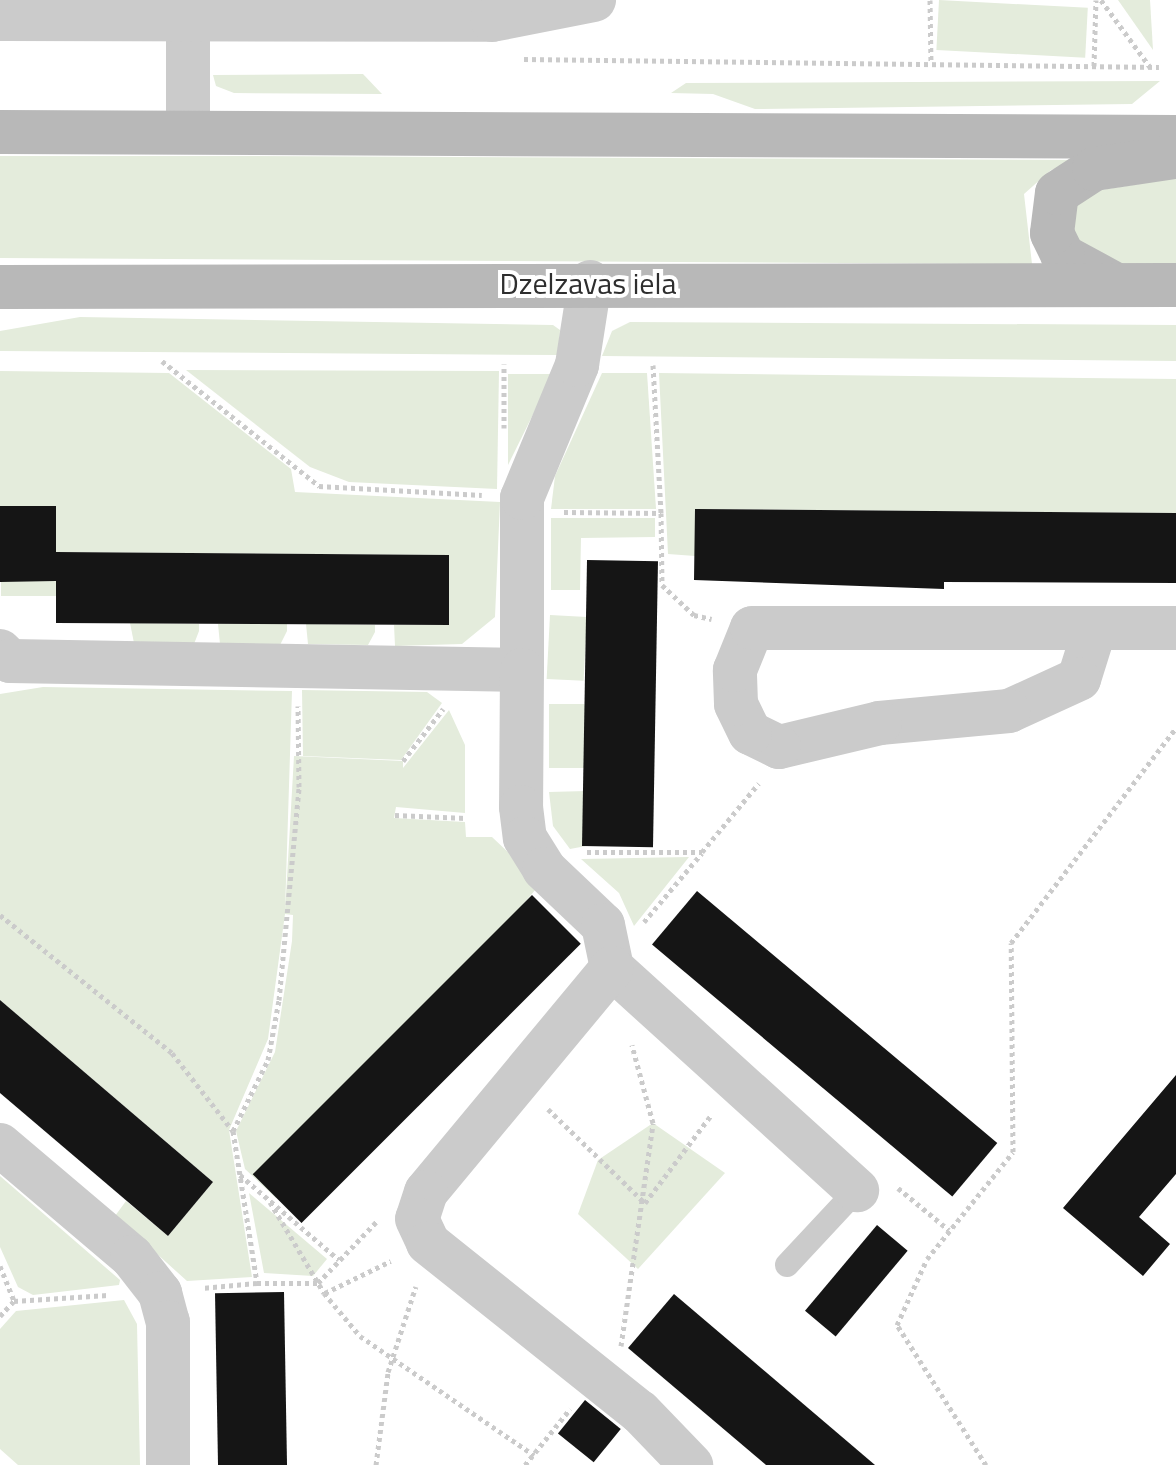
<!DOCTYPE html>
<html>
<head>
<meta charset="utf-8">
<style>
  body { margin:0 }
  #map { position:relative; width:1176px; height:1465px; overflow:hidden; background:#fff; font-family:"Titillium Web",sans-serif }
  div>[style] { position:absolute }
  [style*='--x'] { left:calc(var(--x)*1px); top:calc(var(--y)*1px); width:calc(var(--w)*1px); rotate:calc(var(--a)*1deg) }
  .green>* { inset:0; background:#e4ecdc; transform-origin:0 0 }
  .building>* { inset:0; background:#151515; transform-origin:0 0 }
  .path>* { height:5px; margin-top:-2.5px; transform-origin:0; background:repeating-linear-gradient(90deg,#cbcbcb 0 4px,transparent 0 8px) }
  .lane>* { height:24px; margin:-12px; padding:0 12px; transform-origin:12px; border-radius:12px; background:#cbcbcb }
  .street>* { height:44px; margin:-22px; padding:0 22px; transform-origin:22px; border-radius:22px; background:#cbcbcb }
  .secondary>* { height:44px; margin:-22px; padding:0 22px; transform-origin:22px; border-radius:22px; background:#b8b8b8 }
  span { translate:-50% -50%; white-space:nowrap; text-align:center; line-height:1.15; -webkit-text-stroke:8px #fff; paint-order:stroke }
  .street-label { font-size:30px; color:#2e2e2e }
</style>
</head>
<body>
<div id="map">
  <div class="green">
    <i style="left:939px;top:0;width:149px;height:50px;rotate:3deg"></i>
    <i style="clip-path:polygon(1118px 0,1150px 0,1153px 50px)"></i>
    <i style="clip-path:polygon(363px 74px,382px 94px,234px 93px,216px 86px,213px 75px)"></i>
    <i style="clip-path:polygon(1160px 81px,1132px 104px,755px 109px,713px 94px,671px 93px,686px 83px)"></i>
    <i style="clip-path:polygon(0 156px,247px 156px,1087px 160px,1051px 170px,1024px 194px,1032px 264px,0 258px)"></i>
    <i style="clip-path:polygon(1176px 178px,1176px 264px,1105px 264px,1078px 250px,1069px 207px,1076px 194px)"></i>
    <i style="clip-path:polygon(80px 317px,553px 325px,560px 330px,558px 355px,0 351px,0 331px)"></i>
    <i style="clip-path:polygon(630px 322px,1176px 325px,1176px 361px,602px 356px,612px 331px)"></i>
    <i style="clip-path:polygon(186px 370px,499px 371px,497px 489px,349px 482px,310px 467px)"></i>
    <i style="clip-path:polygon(0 371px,169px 373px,291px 469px,295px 492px,500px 502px,495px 617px,462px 644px,395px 646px,394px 625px,448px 625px,449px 555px,56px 552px,56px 506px,0 506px)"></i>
    <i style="clip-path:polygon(602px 373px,647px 373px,656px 509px,551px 509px,555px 476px)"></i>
    <i style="clip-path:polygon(659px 373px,1176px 379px,1176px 513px,696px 509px,695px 556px,668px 554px)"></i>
    <i style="clip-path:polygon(508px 374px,553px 374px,508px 465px)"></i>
    <i style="clip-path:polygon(551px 518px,655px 518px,655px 537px,581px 538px,580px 590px,551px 590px)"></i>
    <i style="left:1px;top:576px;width:55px;height:20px"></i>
    <i style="left:550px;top:615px;width:37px;height:64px;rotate:3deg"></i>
    <i style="clip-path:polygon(130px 623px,199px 624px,199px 631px,194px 644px,134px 643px)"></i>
    <i style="clip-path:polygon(218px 624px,287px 624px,287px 631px,280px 645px,220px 644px)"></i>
    <i style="clip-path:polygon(306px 624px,375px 625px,375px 632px,368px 645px,308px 644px)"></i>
    <i style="clip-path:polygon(43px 687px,292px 691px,285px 912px,294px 756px,403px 761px,403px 768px,449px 710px,465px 745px,465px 813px,396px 807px,394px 818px,465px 822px,466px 837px,492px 837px,541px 883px,276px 1198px,245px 1169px,236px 1131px,275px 1052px,292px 941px,293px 915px,285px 914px,268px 1039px,229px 1130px,252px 1277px,187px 1281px,115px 1216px,126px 1201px,168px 1236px,213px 1182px,0 1000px,0 694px)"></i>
    <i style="clip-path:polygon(302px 690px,427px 692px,442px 703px,401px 760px,303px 756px)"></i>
    <i style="left:549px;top:704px;width:37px;height:64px"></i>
    <i style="clip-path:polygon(586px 791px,586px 846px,570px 849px,553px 826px,549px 792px)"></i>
    <i style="clip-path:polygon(689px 857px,634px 926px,619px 893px,581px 859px)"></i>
    <i style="clip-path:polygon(653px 1123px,725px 1173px,638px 1269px,578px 1214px,598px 1160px)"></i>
    <i style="clip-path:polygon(0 1176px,120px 1280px,119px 1285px,33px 1295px,18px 1287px,0 1247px)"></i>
    <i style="clip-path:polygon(249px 1193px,327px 1259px,313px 1276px,264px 1273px)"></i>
    <i style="clip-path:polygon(124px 1300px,137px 1324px,140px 1465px,18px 1465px,0 1449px,0 1329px,16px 1311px)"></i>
  </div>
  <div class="building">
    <i style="clip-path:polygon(0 506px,56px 506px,56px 552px,449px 555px,449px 625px,56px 623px,56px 581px,0 582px)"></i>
    <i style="clip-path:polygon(695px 509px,1176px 513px,1176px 583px,944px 582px,944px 589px,694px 580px)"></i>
    <i style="left:587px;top:560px;width:71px;height:286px;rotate:1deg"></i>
    <i style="left:697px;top:891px;width:392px;height:70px;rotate:40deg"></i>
    <i style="left:532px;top:895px;width:69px;height:395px;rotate:45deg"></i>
    <i style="clip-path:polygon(0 1000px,213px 1182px,168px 1236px,0 1093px)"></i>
    <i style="clip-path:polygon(1176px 1075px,1176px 1174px,1139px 1217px,1170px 1244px,1143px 1276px,1063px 1208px)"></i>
    <i style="left:877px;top:1225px;width:40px;height:112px;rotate:40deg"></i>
    <i style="left:284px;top:1292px;width:173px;height:69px;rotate:89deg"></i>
    <i style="clip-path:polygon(674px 1294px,875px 1465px,766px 1465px,628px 1348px)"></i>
    <i style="left:585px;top:1400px;width:46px;height:43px;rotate:39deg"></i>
  </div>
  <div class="path">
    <i style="--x:930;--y:0;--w:63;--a:89.1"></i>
    <i style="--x:1101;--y:0;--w:83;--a:53.8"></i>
    <i style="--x:524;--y:59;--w:635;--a:0.72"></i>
    <i style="--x:1094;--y:66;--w:66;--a:-88.3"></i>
    <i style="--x:162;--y:361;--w:201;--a:38.5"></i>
    <i style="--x:319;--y:486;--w:163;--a:3.2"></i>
    <i style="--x:653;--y:365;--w:148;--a:86.9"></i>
    <i style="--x:504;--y:428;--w:64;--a:-90"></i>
    <i style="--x:564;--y:512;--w:97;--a:0.6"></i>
    <i style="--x:661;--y:513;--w:72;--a:89.2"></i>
    <i style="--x:662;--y:585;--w:44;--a:43.2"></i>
    <i style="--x:694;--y:615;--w:18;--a:13"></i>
    <i style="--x:403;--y:761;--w:66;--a:-52.4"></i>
    <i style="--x:395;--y:815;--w:71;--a:2.4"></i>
    <i style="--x:587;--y:852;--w:115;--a:0"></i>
    <i style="--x:702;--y:852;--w:89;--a:-50.4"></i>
    <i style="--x:0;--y:915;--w:221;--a:38.7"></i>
    <i style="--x:172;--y:1053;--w:99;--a:52"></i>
    <i style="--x:233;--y:1131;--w:154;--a:81"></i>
    <i style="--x:257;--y:1283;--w:55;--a:174.8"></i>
    <i style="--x:644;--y:922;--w:90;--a:-50"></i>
    <i style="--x:548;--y:1109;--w:135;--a:44.1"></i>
    <i style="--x:645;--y:1203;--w:111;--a:-53"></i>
    <i style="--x:233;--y:1131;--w:79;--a:-63.8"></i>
    <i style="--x:268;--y:1060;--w:61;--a:-79.6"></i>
    <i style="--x:279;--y:1000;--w:214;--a:-84.6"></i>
    <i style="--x:299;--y:787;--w:81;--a:-90.7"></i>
    <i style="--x:240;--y:1175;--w:130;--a:40.6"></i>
    <i style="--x:898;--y:1188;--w:66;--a:39.5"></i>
    <i style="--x:270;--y:1202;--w:106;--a:59.3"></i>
    <i style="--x:324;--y:1293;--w:56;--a:50.1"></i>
    <i style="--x:360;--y:1336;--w:211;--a:34.4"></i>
    <i style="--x:0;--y:1266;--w:38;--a:68"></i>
    <i style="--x:257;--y:1283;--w:61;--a:0"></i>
    <i style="--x:318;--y:1283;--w:86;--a:-46.4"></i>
    <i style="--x:325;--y:1293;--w:73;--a:-25.9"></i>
    <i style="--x:0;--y:1316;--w:21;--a:-47"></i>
    <i style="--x:14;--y:1301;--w:94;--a:-3.7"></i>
    <i style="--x:621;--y:1346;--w:225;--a:-81.8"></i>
    <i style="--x:653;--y:1123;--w:81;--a:-105.1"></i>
    <i style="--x:376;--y:1465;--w:94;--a:-82.6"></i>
    <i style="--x:388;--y:1372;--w:90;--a:-72"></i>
    <i style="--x:525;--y:1465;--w:72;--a:-51.2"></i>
    <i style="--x:986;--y:1465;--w:166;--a:-122.4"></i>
    <i style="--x:897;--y:1325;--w:72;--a:-65.6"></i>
    <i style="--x:927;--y:1259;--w:137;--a:-51.2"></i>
    <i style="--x:1013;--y:1152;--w:209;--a:-90.5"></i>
    <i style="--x:1011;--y:943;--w:271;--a:-52.5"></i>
  </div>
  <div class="lane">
    <i style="--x:787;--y:1265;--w:103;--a:-47"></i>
  </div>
  <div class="street">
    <i style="--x:188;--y:0;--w:132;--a:90"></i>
    <i style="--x:0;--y:19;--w:492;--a:0.1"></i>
    <i style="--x:492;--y:20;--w:104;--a:-11.1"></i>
    <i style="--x:1095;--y:628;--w:53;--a:107.4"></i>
    <i style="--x:1079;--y:679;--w:77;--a:155.4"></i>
    <i style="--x:1009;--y:711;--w:130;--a:174.7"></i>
    <i style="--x:880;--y:723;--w:104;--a:166.6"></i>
    <i style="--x:779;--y:747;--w:32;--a:-154"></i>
    <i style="--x:750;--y:733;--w:32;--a:-116"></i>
    <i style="--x:736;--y:704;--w:34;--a:-92"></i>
    <i style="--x:735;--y:670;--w:45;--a:-68"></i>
    <i style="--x:752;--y:628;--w:424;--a:0"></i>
    <i style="--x:0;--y:651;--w:14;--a:45"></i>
    <i style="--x:10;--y:661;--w:512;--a:1.01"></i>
    <i style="--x:522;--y:670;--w:172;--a:-90"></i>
    <i style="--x:522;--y:498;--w:144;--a:-67.5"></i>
    <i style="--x:577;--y:365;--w:84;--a:-81.1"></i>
    <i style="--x:522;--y:670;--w:137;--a:90.4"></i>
    <i style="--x:521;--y:807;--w:31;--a:83"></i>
    <i style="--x:525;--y:838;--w:36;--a:58"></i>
    <i style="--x:544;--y:869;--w:81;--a:43.5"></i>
    <i style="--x:603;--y:925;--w:44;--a:78.2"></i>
    <i style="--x:612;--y:968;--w:331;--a:42.2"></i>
    <i style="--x:612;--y:968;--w:291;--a:129.7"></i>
    <i style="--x:426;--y:1192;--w:28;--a:108"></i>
    <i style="--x:417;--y:1219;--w:26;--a:65"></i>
    <i style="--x:428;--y:1243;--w:271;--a:38.6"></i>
    <i style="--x:640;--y:1412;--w:74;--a:46.1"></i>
    <i style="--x:0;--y:1145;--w:173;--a:40.3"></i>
    <i style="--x:132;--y:1257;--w:46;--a:52.1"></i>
    <i style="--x:160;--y:1293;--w:30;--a:75"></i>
    <i style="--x:168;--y:1322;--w:143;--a:90"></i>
  </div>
  <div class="secondary">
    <i style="--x:0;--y:132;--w:1176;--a:0.24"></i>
    <i style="--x:1111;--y:282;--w:55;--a:-151.6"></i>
    <i style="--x:1063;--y:256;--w:25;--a:-116"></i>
    <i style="--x:1052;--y:233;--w:40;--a:-82.9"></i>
    <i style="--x:1057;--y:193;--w:44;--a:-33"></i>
    <i style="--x:1094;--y:169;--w:81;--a:-8.5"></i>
    <i style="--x:0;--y:287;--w:1176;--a:-0.1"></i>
  </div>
  <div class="street-label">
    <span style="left:588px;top:283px">Dzelzavas iela</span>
  </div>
</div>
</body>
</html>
